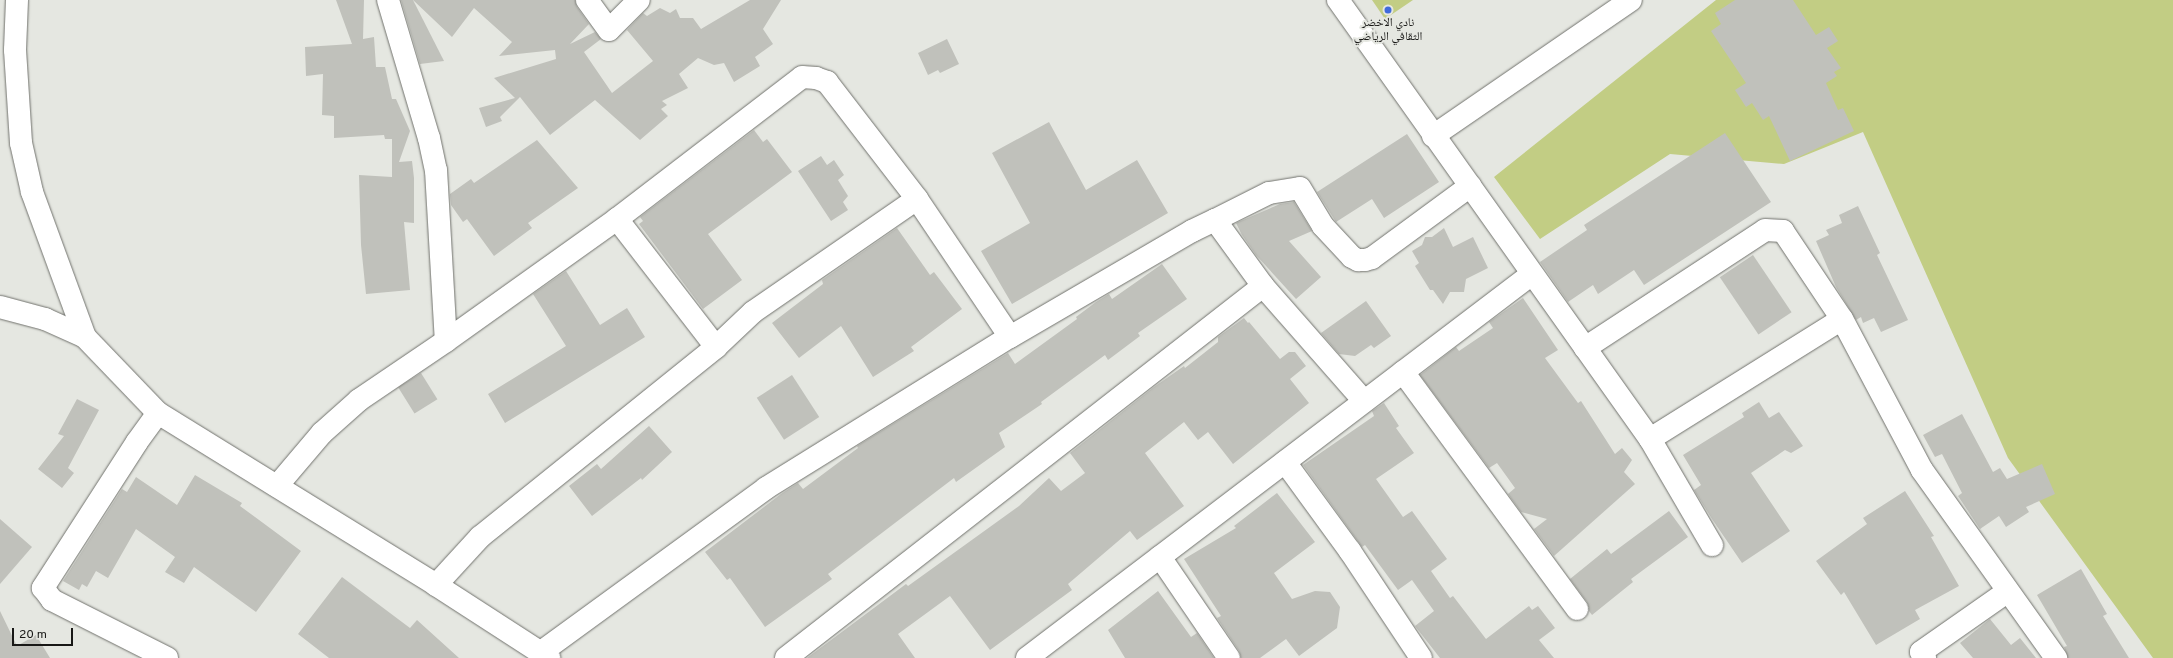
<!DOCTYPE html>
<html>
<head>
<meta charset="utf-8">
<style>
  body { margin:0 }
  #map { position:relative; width:2173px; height:658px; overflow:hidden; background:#e5e7e1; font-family:Overpass,"Noto Naskh Arabic",sans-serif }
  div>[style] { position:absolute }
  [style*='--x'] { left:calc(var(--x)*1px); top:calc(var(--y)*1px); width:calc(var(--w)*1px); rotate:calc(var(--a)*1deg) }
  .green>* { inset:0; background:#c2cd84 }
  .building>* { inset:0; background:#c0c1bb; transform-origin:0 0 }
  .roads { filter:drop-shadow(0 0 1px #71726d) drop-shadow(0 0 1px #71726d) }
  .street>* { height:22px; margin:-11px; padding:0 11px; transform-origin:11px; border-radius:11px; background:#fff }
  .secondary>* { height:22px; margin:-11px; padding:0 11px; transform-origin:11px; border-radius:11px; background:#fff }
  .dots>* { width:11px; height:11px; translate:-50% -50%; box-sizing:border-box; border:2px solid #e5e7e1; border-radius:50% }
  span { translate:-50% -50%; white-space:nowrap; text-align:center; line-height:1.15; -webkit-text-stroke:4px #e5e7e1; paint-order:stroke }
  .poi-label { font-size:12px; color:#181816 }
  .scale { position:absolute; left:12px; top:628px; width:61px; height:18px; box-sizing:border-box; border:2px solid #181816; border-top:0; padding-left:5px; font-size:12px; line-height:14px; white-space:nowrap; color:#181816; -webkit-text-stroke:3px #e5e7e1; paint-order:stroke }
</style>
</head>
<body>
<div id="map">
  <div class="green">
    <i style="clip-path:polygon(1372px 0,1413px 0,1385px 19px)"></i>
    <i style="clip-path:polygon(1716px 0,2173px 0,2173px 658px,2153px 658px,2008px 458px,1863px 132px,1784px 164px,1670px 154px,1540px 239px,1494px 177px)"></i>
  </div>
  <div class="building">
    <i style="clip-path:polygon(336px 0,364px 0,363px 39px,374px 37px,376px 67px,385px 67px,392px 99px,396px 99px,410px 131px,399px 162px,412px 161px,414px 178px,414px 223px,404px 222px,410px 290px,366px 294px,361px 245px,359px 175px,392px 177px,392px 139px,385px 139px,384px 135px,334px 138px,334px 116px,322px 115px,323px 74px,306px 76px,305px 47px,352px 44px)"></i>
    <i style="clip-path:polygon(401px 0,413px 0,444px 61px,420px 64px)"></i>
    <i style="clip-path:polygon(413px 0,575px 0,577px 7px,589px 24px,570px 44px,595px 32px,601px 39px,584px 52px,612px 93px,653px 61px,627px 30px,643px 13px,647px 16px,660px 8px,670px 13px,676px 9px,680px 18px,693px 18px,701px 29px,750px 0,781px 0,763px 29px,773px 44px,755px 57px,760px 66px,734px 82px,724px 63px,714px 65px,698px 58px,679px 74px,688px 88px,662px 101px,667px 105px,661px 109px,668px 116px,640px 140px,595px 100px,550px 135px,520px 97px,500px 117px,502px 121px,486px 127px,479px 108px,515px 98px,494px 78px,556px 59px,555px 50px,499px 56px,512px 42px,474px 8px,452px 37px)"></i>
    <i style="clip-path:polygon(1735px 0,1793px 0,1816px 35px,1829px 27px,1838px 41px,1827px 48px,1841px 68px,1834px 72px,1837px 76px,1826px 83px,1838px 110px,1843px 108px,1854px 131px,1790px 161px,1769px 116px,1763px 120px,1752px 103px,1746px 107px,1735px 90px,1746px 83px,1711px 31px,1721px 24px,1715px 13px)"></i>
    <i style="clip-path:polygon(947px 39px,959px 64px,940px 73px,938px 70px,928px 75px,918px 53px)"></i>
    <i style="clip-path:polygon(1049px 122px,1086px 190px,1137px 160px,1168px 213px,1012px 304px,981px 251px,1030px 223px,992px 153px)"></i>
    <i style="clip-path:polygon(754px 130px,763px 142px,767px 139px,792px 172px,708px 234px,742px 280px,703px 309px,639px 224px,643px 221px,640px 217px)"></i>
    <i style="clip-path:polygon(1725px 133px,1771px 202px,1644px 285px,1634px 270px,1598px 294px,1593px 285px,1568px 302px,1540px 262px,1587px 230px,1584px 225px)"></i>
    <i style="clip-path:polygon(1407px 134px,1439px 182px,1384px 218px,1372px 199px,1336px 222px,1317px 192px)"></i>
    <i style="clip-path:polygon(537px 140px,578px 188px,528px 223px,532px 228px,494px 256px,467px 219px,463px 222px,451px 205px,450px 194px,471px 179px,474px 183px)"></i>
    <i style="clip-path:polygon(821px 156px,827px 165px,834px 160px,844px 175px,838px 180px,848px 196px,843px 202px,848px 210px,831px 221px,798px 171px)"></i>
    <i style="clip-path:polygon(1294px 202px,1312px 231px,1289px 241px,1321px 277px,1296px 299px,1256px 255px,1242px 235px,1236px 223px,1280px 204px)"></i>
    <i style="clip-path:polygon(1858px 206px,1880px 253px,1877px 255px,1908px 320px,1881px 332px,1874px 318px,1863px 323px,1861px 317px,1856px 320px,1836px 287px,1816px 241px,1829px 235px,1826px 230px,1842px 223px,1839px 215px)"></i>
    <i style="clip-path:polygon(897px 228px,930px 275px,934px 272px,962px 309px,911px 347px,914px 351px,873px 377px,841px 326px,799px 358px,772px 323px,823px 284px,822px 280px)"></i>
    <i style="clip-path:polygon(1444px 228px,1453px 247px,1473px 237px,1488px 268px,1466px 279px,1464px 292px,1450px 292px,1443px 304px,1433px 290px,1430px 290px,1415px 266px,1419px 263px,1412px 251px,1422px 245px,1425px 237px,1432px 237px)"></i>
    <i style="left:1753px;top:255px;width:69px;height:40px;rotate:56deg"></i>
    <i style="clip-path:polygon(1162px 264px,1187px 299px,1138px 333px,1140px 336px,1108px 360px,1105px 355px,1041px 402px,1042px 404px,999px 433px,1005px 447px,956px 482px,954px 478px,828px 574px,832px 579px,765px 627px,730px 578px,727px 580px,705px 552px,781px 494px,798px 483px,803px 489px,858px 448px,857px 446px,1008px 353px,1015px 364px,1077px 319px,1076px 317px,1096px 302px,1109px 294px,1112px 299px)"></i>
    <i style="clip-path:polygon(566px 271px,600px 325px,627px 308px,645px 337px,505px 423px,488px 394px,566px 346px,533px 294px)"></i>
    <i style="clip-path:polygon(1523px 298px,1558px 350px,1545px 358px,1578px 403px,1581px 401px,1615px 454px,1622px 448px,1632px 460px,1624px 472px,1635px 484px,1554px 556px,1534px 529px,1547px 519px,1521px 512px,1508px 494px,1515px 488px,1497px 463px,1489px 468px,1420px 375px,1456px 347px,1459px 351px,1493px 328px,1489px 322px)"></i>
    <i style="clip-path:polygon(1366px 301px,1391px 336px,1374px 348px,1371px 345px,1355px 356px,1339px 354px,1321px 333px)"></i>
    <i style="clip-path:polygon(1244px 318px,1248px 323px,1249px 322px,1280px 359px,1289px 352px,1295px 352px,1306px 366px,1290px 379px,1309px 403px,1233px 464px,1208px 432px,1198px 440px,1184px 422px,1145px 453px,1184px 506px,1137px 540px,1130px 531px,1068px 584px,1072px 590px,990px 650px,950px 596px,898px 634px,915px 658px,807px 658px,906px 584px,908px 586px,1019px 506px,1049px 478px,1061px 491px,1085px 473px,1070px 453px,1154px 387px,1184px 366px,1185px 368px,1218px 342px,1218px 337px)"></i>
    <i style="left:421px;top:373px;width:31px;height:27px;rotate:58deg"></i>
    <i style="left:792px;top:375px;width:50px;height:42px;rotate:57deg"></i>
    <i style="clip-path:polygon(77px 399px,99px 410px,68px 468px,74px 473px,62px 488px,38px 469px,64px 436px,58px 434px)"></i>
    <i style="clip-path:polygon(1759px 402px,1769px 418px,1779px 412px,1803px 446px,1791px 453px,1785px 450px,1751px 473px,1790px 531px,1742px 563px,1712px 519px,1694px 490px,1701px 485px,1683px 455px,1744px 417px,1742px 413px)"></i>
    <i style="clip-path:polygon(1384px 403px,1399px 426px,1396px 428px,1414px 453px,1376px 479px,1403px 517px,1412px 511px,1447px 559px,1431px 571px,1450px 598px,1453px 596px,1486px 639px,1529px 606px,1532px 610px,1538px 606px,1555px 628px,1539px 640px,1554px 658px,1440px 658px,1415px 626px,1434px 611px,1412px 580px,1398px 590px,1365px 545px,1362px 547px,1303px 465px,1374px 416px,1372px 411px)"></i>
    <i style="clip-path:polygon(1962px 414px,1993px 472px,2000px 468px,2007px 479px,2042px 464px,2055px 494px,2026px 507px,2029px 512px,2006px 527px,1999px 516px,1980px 529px,1958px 496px,1962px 493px,1942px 454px,1935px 457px,1923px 435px)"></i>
    <i style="clip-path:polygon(649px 426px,672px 452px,642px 480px,641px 478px,592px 516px,569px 486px,597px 464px,601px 469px)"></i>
    <i style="clip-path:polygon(195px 475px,242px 503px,240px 506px,301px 551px,256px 612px,194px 567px,184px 583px,165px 572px,175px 557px,136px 529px,108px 578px,96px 571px,87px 587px,82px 584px,79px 590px,63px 581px,122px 489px,127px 492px,136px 477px,177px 505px)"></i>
    <i style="clip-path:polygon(1905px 491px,1934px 536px,1931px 537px,1959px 586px,1915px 610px,1920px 619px,1876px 645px,1844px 592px,1841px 595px,1816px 561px,1867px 524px,1863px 518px)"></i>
    <i style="clip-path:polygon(1277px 493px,1315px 542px,1274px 573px,1292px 599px,1315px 591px,1330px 592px,1340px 607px,1337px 628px,1299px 656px,1286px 639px,1260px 658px,1241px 658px,1239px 651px,1217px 618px,1221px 616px,1184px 559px,1236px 528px,1234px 526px)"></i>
    <i style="clip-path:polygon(1669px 511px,1688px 537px,1631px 579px,1633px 582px,1592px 615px,1589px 611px,1587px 602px,1570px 579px,1607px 549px,1611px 554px)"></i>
    <i style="clip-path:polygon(0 519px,32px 547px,0 584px)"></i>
    <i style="clip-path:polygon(2081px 569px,2107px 614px,2103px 616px,2129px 658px,2068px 658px,2064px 647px,2067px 646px,2037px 595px)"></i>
    <i style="clip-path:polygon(342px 577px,410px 628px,417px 620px,459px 658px,329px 658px,298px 634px)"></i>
    <i style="clip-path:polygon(1158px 591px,1191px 637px,1197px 633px,1214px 658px,1125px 658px,1108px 630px)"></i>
    <i style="clip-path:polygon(0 611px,17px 646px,36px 635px,50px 658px,0 658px)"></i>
    <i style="clip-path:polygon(1990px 619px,2011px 645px,2020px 638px,2036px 658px,1973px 658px,1960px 643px)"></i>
  </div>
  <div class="roads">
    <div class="street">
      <i style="--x:388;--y:0;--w:144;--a:73.5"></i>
      <i style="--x:429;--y:138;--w:33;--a:78"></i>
      <i style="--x:436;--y:170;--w:171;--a:86.7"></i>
      <i style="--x:587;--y:0;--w:37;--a:54"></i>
      <i style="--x:609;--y:30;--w:42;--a:-45"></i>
      <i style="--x:1338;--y:0;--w:539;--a:54.6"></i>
      <i style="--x:1650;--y:439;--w:123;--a:59.7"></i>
      <i style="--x:1433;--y:136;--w:240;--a:-34.5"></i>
      <i style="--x:617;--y:219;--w:162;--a:52.3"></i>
      <i style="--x:1215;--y:220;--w:60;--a:-26.6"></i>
      <i style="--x:1269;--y:193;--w:31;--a:-9"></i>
      <i style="--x:1300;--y:188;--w:44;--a:58.8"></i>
      <i style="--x:1323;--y:226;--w:42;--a:46.9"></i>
      <i style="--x:1352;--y:257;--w:7;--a:27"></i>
      <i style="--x:1358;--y:260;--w:7;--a:0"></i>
      <i style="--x:1365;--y:260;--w:7;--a:-16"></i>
      <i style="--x:1372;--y:258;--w:122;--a:-36.3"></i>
      <i style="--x:0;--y:307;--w:47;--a:14.9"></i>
      <i style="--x:45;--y:319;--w:44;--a:24.2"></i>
      <i style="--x:1585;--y:348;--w:215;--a:-33.2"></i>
      <i style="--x:1765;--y:230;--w:18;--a:3"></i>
      <i style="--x:1783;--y:231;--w:106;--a:56.2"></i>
      <i style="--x:1842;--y:319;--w:171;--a:62.1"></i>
      <i style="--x:1922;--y:470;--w:231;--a:54.5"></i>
      <i style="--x:1403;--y:372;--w:294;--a:53.7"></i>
      <i style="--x:158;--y:413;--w:36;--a:126"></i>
      <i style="--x:137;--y:442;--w:174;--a:122.8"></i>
      <i style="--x:43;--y:588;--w:15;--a:53"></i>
      <i style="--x:52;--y:600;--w:129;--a:26.8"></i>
      <i style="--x:1650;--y:439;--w:226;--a:-32"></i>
      <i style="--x:1285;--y:462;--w:110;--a:53.9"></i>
      <i style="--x:1350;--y:551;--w:128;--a:56.4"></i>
      <i style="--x:277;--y:486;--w:70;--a:-49.7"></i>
      <i style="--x:322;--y:433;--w:50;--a:-41.7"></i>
      <i style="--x:359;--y:400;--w:105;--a:-34.1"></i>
      <i style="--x:446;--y:341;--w:210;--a:-35.5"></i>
      <i style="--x:617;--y:219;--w:233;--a:-37.5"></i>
      <i style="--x:802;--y:77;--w:14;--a:4"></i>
      <i style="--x:816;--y:78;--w:12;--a:20"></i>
      <i style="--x:827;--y:82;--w:148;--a:52.4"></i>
      <i style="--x:917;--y:199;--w:166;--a:56"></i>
      <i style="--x:1160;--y:557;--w:122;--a:55.7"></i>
      <i style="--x:436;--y:585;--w:65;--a:-47.5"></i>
      <i style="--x:480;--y:537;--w:303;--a:-38.8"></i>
      <i style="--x:716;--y:347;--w:51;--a:-43.4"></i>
      <i style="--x:753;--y:312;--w:199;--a:-34.6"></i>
      <i style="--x:540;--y:653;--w:280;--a:-36.1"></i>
      <i style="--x:766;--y:488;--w:287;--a:-31.8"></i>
      <i style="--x:1010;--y:337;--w:211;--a:-30.2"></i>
      <i style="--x:1192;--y:231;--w:25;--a:-26"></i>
      <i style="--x:1215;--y:220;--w:82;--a:54"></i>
      <i style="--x:1263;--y:286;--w:153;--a:48.7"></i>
      <i style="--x:786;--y:658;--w:605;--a:-37.95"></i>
      <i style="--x:1027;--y:658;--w:634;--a:-37.25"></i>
      <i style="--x:1925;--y:658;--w:7;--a:-124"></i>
      <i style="--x:1921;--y:652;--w:106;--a:-35"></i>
    </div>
    <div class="secondary">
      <i style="--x:17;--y:0;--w:50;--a:92.3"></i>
      <i style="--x:15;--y:50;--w:93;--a:86.3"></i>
      <i style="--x:21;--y:143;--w:50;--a:77.3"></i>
      <i style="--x:32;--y:192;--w:154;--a:69.9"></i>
      <i style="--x:85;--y:337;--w:105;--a:46.2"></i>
      <i style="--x:158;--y:413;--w:327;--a:31.7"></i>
      <i style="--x:436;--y:585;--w:135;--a:32.9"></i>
    </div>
  </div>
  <div class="dots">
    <i style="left:1388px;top:10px;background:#406bdc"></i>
  </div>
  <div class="poi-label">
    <span style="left:1388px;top:31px">نادي الاخضر<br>الثقافي الرياضي</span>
  </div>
  <div class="scale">20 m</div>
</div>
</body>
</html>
